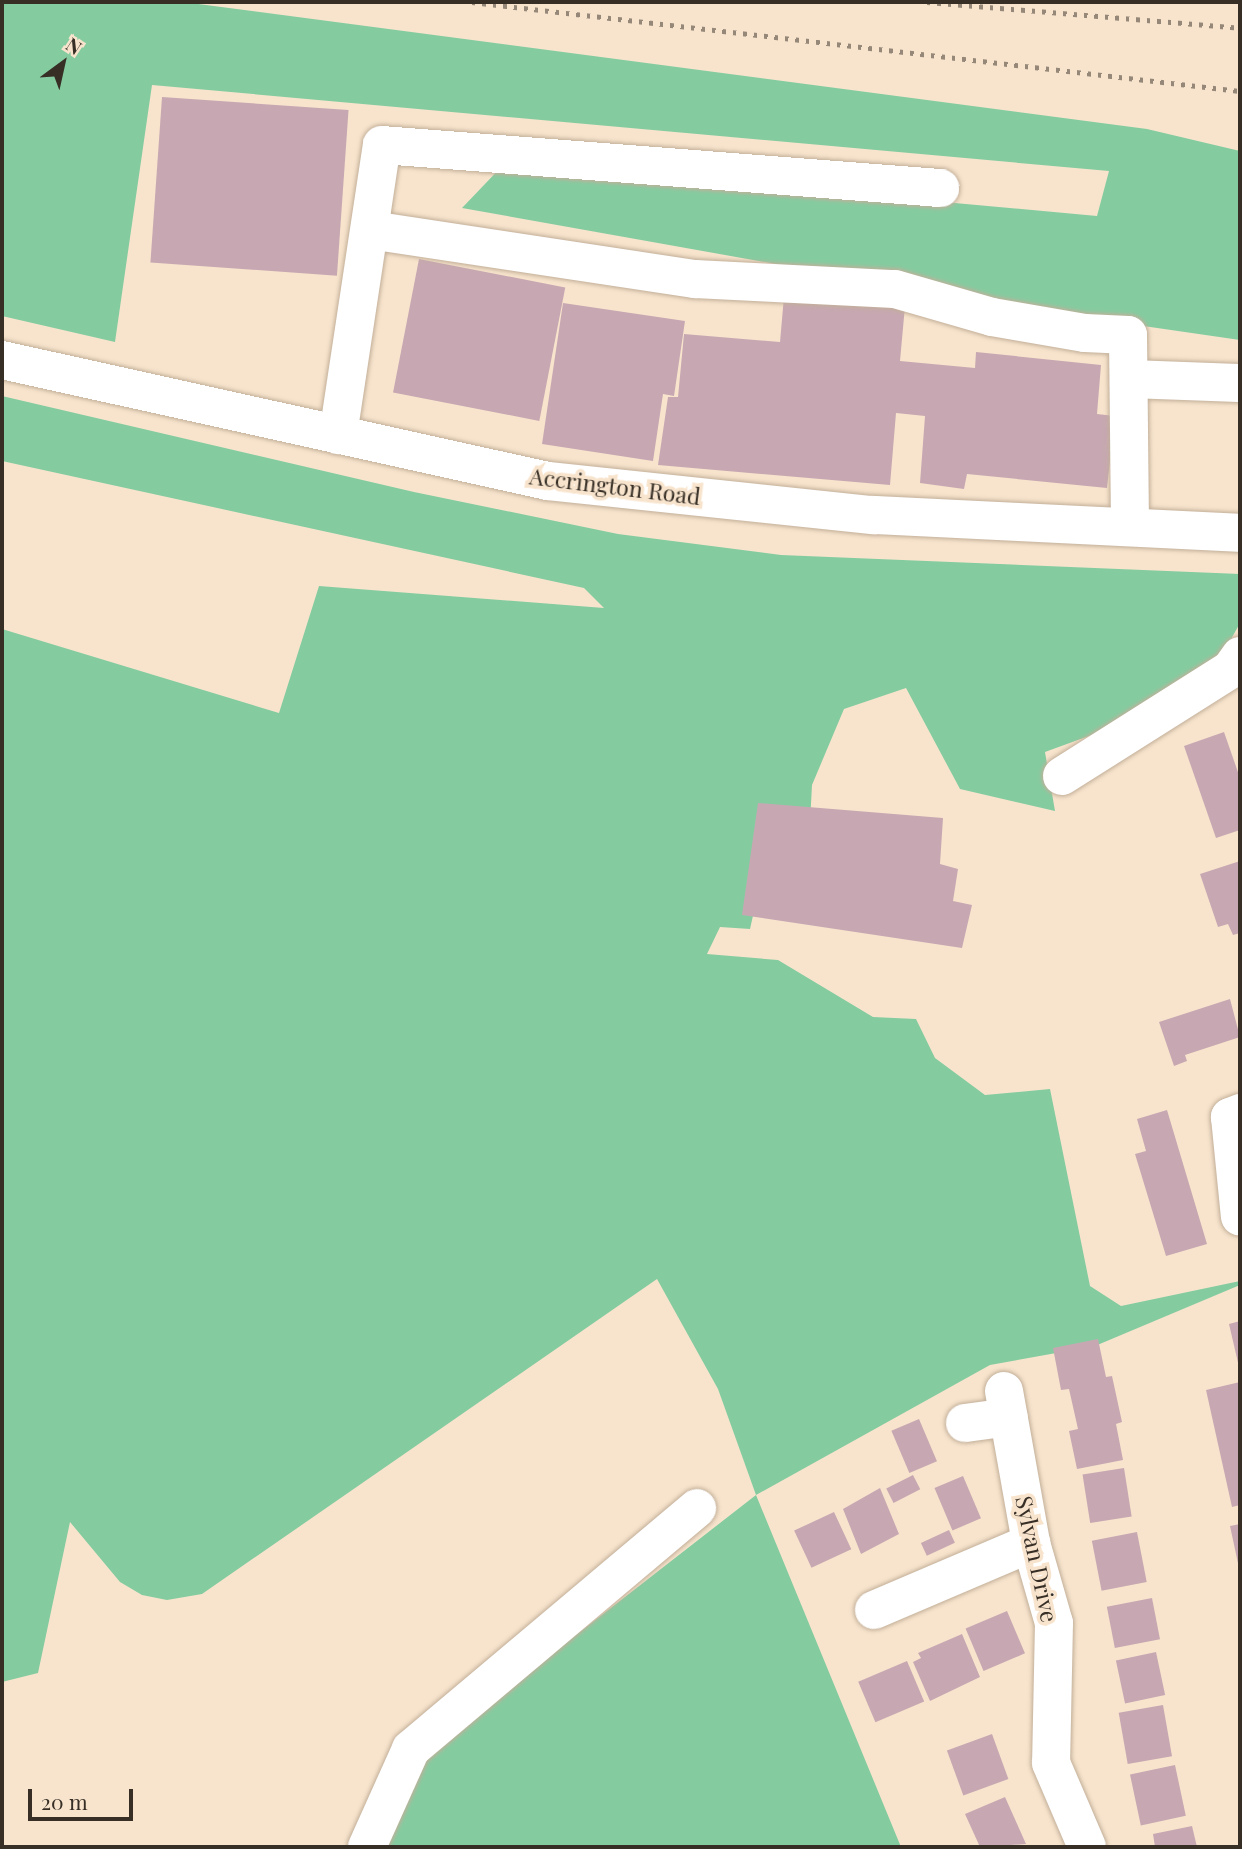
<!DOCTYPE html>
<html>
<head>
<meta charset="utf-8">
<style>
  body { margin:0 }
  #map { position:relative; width:1242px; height:1849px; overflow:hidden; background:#f8e4cd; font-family:"Playfair Display",serif }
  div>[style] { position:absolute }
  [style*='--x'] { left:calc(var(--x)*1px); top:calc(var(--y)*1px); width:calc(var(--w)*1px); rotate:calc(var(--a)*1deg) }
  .green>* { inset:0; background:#84cca0 }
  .building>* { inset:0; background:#c7a8b2; transform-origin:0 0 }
  .roads { filter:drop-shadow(0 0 2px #c2af99) drop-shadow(0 0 2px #c2af99) }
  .minor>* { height:38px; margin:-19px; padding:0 19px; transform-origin:19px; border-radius:19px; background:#fff }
  .highway>* { height:38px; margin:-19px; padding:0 19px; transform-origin:19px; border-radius:19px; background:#fff }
  .rail>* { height:5px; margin-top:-2.5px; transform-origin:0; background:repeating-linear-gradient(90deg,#968878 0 3.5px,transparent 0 10.5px) }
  span { translate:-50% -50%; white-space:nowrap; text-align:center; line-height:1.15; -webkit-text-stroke:7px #f8e4cd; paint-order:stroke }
  .street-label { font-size:23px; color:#372f26 }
  .frame { position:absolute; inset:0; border:4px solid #372f26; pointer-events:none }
  .north { position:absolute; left:28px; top:28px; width:70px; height:70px; -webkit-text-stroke:5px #f8e4cd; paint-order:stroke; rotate:33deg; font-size:19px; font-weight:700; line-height:28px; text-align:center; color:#372f26 }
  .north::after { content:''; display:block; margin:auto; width:24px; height:32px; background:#372f26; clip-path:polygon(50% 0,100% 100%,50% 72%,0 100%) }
  .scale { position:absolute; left:28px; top:1789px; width:105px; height:32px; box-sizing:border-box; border:4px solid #372f26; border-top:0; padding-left:9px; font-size:21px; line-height:24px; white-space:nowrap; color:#372f26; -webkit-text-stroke:5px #f8e4cd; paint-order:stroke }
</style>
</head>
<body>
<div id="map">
  <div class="green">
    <i style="clip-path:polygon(2px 2px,183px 2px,1147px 129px,1240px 151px,1240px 340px,1033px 310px,462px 208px,506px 162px,1097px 216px,1109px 171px,152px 85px,115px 342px,2px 316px)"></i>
    <i style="clip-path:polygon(2px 396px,414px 492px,618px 534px,781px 555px,1240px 574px,1240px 623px,1220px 659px,1097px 733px,1045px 752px,1055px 811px,960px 789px,906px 688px,844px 709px,812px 785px,810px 823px,773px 826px,750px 929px,720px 927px,707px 954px,778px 960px,873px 1017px,916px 1019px,935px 1058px,985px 1095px,1050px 1089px,1090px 1286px,1121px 1306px,1240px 1281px,1240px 1285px,1095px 1346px,990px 1365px,756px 1495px,901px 1847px,375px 1847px,418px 1758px,756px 1495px,718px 1389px,657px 1279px,202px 1594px,167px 1600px,142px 1595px,120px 1582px,70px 1522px,38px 1673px,2px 1682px,2px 629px,279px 713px,319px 586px,604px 608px,584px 588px,2px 461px)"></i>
  </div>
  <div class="building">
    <i style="left:162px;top:97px;width:187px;height:166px;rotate:4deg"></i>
    <i style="left:419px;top:259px;width:149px;height:136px;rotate:11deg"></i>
    <i style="clip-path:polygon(785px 285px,906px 295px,900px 361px,975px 368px,976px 352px,1101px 365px,1097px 414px,1115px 416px,1107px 488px,967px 474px,964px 489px,920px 483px,925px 416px,896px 413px,890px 485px,658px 465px,668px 397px,678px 397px,684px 334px,780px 342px)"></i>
    <i style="clip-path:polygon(563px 303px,685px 321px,674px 396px,663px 394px,653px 461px,542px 444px)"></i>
    <i style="clip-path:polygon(1224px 732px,1240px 778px,1240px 830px,1216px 838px,1184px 746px)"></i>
    <i style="clip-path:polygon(758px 803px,943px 818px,940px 864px,958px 869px,953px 901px,972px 905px,962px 948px,742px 915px)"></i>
    <i style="clip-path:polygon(1240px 861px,1240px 933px,1233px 935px,1228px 924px,1218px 927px,1200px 874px)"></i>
    <i style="clip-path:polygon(1230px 999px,1240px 1037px,1185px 1055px,1187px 1061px,1174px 1066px,1159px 1022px)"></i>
    <i style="clip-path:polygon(1167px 1110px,1207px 1244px,1166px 1256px,1135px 1154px,1146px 1151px,1137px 1119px)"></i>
    <i style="clip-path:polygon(1240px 1321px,1240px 1367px,1239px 1367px,1229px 1324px)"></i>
    <i style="clip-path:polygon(1098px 1339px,1106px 1377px,1112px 1376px,1122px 1422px,1116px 1424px,1123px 1460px,1077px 1469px,1069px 1431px,1078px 1429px,1069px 1389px,1061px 1390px,1053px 1348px)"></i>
    <i style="clip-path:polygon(1240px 1382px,1240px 1505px,1232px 1507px,1206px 1390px)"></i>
    <i style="left:919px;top:1419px;width:46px;height:30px;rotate:67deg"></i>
    <i style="left:1124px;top:1468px;width:49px;height:42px;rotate:81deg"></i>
    <i style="left:913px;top:1475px;width:16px;height:30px;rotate:63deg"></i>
    <i style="left:963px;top:1476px;width:46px;height:31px;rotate:67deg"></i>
    <i style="clip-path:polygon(880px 1488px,899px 1534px,861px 1554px,843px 1509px)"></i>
    <i style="left:834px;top:1512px;width:41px;height:44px;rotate:65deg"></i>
    <i style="clip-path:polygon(1240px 1524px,1240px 1568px,1239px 1568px,1230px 1526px)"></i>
    <i style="left:949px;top:1530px;width:14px;height:31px;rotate:65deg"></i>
    <i style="left:1137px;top:1532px;width:51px;height:46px;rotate:79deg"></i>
    <i style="left:1152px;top:1598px;width:42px;height:46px;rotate:79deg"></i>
    <i style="left:1007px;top:1611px;width:46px;height:45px;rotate:67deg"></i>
    <i style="clip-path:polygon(962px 1634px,980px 1677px,930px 1701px,913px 1662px,921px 1658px,918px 1653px)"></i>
    <i style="left:1156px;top:1652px;width:44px;height:41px;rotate:78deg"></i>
    <i style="left:907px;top:1661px;width:44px;height:53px;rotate:67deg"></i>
    <i style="left:1163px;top:1705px;width:52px;height:45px;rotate:80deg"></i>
    <i style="left:992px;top:1734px;width:48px;height:48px;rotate:70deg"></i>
    <i style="left:1175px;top:1765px;width:52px;height:46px;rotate:78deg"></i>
    <i style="clip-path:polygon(1005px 1797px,1026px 1844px,980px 1847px,965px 1814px)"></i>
    <i style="clip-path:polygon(1192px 1826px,1197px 1847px,1155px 1847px,1153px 1834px)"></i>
  </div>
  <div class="roads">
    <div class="minor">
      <i style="--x:370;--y:230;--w:329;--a:8.6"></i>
      <i style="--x:695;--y:279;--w:200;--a:2.9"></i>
      <i style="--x:895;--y:289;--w:101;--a:16.1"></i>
      <i style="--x:992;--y:317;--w:94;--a:9.8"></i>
      <i style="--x:1085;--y:333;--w:43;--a:2.7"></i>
      <i style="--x:1128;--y:335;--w:192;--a:89.4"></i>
      <i style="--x:1129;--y:379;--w:111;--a:2.1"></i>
      <i style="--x:338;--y:435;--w:293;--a:-81.4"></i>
      <i style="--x:382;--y:145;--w:560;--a:4.41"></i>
      <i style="--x:1062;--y:776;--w:200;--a:-32.3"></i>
      <i style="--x:1231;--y:669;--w:16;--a:-55"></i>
      <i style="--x:1240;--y:1113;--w:11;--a:158"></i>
      <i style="--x:1230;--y:1117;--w:100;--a:84.3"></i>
      <i style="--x:1004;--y:1391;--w:154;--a:79.9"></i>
      <i style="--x:1031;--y:1543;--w:83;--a:74"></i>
      <i style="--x:1054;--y:1623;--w:140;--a:91.2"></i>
      <i style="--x:1051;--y:1763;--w:91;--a:66.8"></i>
      <i style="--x:965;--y:1423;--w:44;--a:-7.8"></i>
      <i style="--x:874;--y:1610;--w:171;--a:-23.1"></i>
      <i style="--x:367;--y:1847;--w:107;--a:-65.8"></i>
      <i style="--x:411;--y:1749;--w:374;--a:-40.1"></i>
    </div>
    <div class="highway">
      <i style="--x:2;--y:360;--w:559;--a:12.5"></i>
      <i style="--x:548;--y:481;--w:328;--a:6"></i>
      <i style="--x:874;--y:515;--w:366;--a:2.8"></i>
    </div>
  </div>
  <div class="rail">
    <i style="--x:472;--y:2;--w:773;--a:6.61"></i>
    <i style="--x:927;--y:2;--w:314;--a:4.7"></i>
  </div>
  <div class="street-label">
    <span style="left:615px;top:486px;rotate:7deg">Accrington Road</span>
    <span style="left:1037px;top:1559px;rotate:78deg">Sylvan Drive</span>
  </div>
  <div class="frame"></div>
  <div class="north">N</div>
  <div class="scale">20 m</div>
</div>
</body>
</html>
